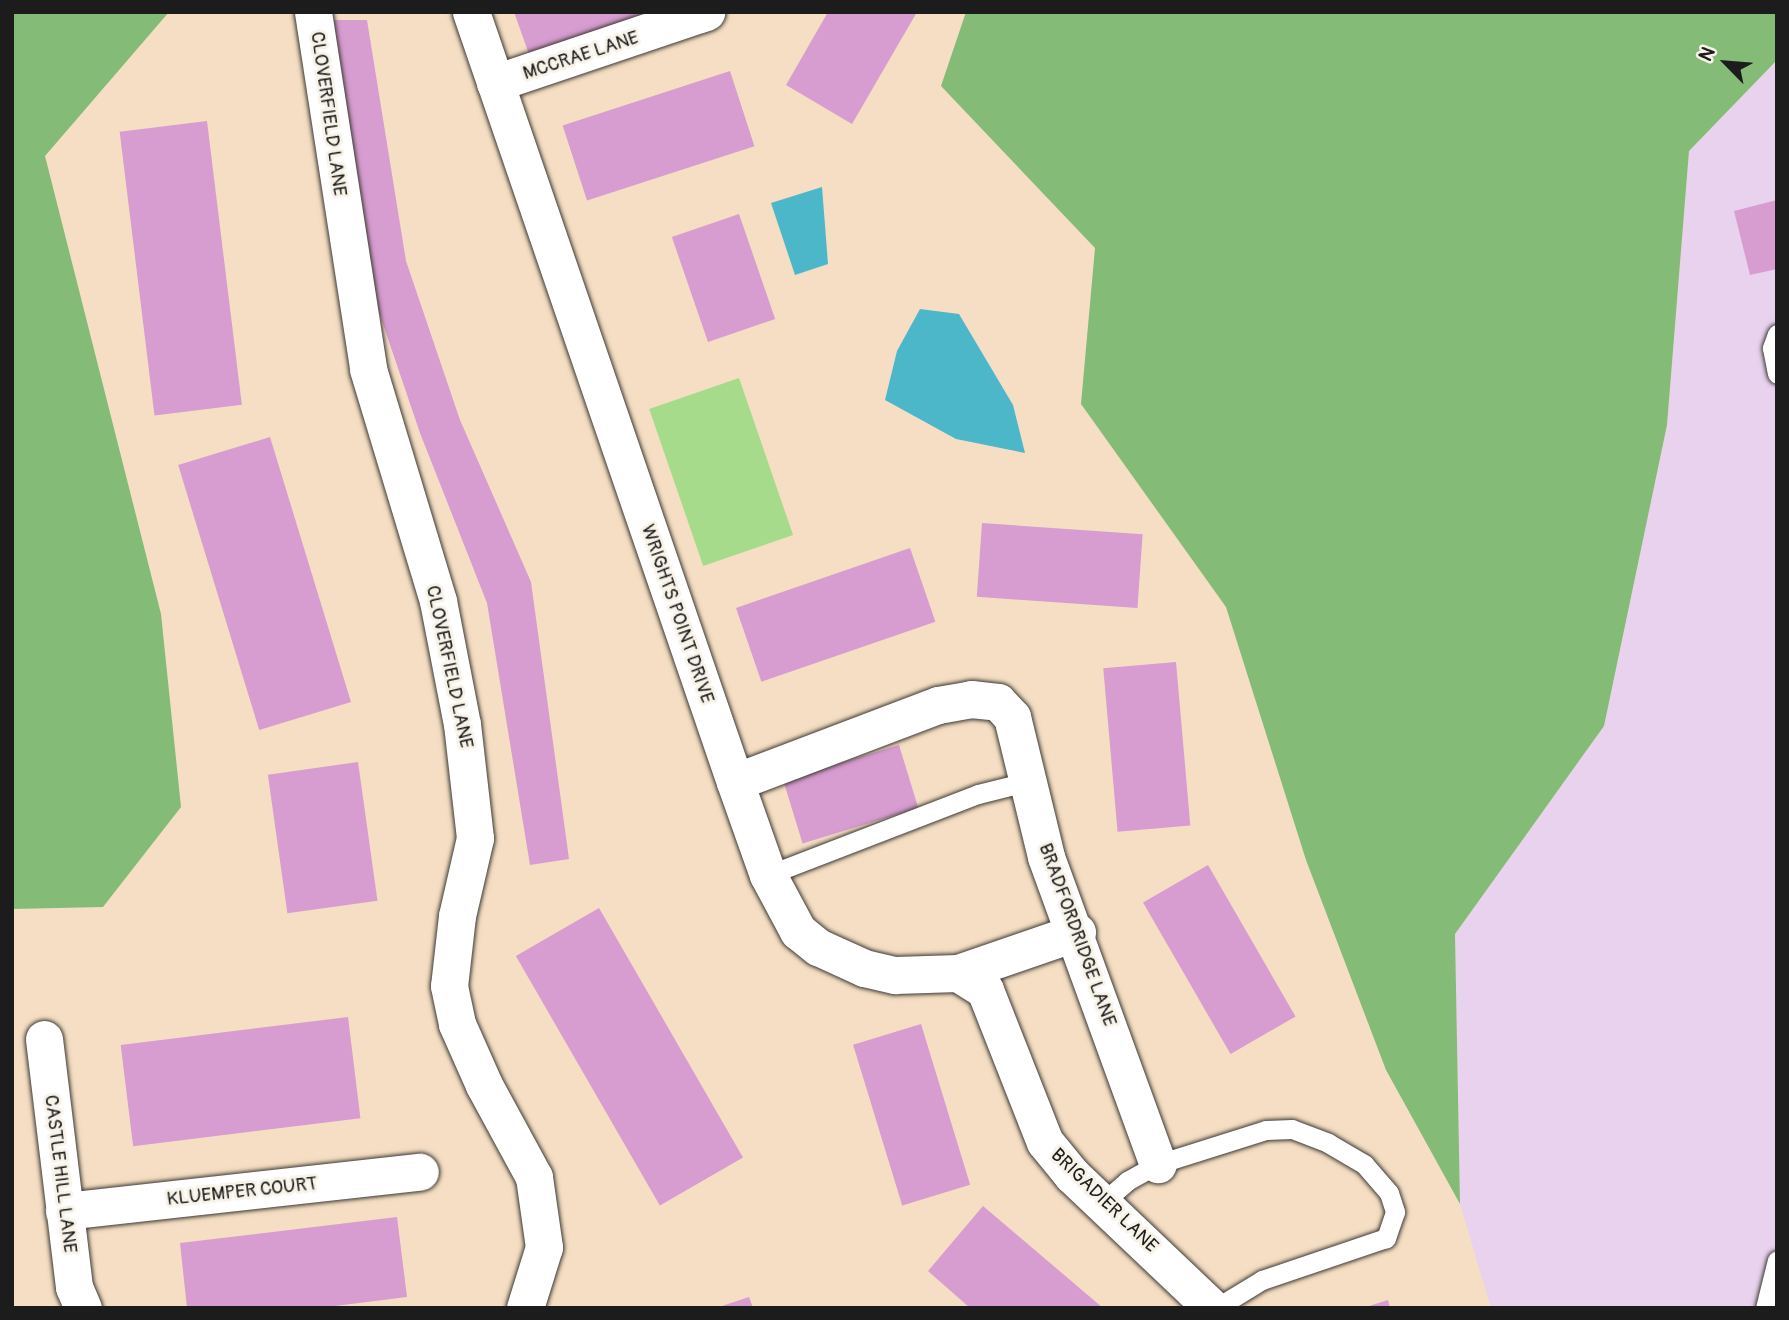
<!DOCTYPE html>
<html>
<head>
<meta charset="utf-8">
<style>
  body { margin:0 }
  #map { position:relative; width:1789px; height:1320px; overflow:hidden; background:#f5dec3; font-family:Pangolin,sans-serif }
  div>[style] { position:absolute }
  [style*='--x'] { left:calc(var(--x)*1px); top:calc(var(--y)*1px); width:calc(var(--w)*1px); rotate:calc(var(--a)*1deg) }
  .built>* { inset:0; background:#e8d2ee }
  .green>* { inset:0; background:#a6db8b; transform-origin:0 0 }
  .forest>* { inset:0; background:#84bb77 }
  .water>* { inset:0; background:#4db7ca }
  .building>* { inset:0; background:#d79cd0; transform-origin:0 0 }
  .roads { filter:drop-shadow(0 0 2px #3d3935) drop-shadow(0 0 2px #3d3935) }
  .service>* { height:19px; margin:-9.5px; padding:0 9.5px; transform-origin:9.5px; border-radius:9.5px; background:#fff }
  .minor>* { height:37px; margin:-18.5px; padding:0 18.5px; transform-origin:18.5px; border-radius:18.5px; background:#fff }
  span { translate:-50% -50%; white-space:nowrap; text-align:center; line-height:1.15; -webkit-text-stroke:6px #f7f3e8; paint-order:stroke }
  .street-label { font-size:19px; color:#1c1c1c }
  .frame { position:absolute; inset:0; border:14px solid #1c1c1c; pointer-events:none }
  .north { position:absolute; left:1691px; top:28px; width:70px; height:70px; -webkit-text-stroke:5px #f7f3e8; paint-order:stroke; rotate:295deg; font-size:19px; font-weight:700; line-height:28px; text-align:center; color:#1c1c1c }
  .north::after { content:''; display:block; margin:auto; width:24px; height:32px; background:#1c1c1c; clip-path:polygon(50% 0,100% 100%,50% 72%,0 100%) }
</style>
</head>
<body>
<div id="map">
  <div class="built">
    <i style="clip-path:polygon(1777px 60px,1777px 1308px,1491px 1308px,1460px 1204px,1455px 934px,1604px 726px,1667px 425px,1689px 151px)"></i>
  </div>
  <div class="green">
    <i style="left:739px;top:378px;width:166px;height:95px;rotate:71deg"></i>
  </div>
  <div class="forest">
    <i style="clip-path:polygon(12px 12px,169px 12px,45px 156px,161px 614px,181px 807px,103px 907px,12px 909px)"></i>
    <i style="clip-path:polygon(966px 12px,1777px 12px,1777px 60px,1689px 151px,1667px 425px,1604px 726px,1455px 934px,1460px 1204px,1386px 1070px,1306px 860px,1226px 607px,1081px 404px,1095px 248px,941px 86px)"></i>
  </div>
  <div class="water">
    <i style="clip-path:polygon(822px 187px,828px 264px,795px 275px,771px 203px)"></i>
    <i style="clip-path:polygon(920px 309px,959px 314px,1013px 405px,1025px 453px,956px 439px,885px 400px,897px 351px)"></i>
  </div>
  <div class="building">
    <i style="clip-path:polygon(514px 12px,653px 12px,530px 57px)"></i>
    <i style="clip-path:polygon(828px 12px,917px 12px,852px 124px,786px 85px)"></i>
    <i style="clip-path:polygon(333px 20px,367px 20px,406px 261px,460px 420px,531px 582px,569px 859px,530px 865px,487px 603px,420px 433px,365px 271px)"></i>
    <i style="left:730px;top:71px;width:79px;height:176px;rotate:72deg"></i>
    <i style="left:207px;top:121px;width:286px;height:88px;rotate:83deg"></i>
    <i style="clip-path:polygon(1777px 200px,1777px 269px,1750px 275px,1734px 211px)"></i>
    <i style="left:739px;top:214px;width:111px;height:71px;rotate:71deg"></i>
    <i style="left:270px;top:437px;width:277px;height:96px;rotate:73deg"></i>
    <i style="left:982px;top:523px;width:161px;height:74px;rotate:4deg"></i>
    <i style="left:910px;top:548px;width:78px;height:184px;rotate:71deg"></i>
    <i style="left:1176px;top:662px;width:164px;height:73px;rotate:85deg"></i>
    <i style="left:899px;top:745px;width:66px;height:121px;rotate:73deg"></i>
    <i style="left:358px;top:762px;width:140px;height:91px;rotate:82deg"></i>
    <i style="left:1208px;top:865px;width:175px;height:75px;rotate:60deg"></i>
    <i style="left:599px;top:908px;width:288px;height:96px;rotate:60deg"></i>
    <i style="left:348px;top:1017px;width:102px;height:229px;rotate:83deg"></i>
    <i style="left:921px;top:1024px;width:168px;height:71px;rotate:73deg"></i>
    <i style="clip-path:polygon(983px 1206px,1103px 1308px,970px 1308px,928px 1271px)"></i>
    <i style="clip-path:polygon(397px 1217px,407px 1297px,319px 1308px,187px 1308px,180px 1243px)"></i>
    <i style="clip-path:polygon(749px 1297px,753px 1308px,719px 1308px,719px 1307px)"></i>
    <i style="clip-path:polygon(1388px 1300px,1390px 1308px,1366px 1308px,1366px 1307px)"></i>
  </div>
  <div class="roads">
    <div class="service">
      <i style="--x:1777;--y:334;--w:15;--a:110"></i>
      <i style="--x:1772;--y:348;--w:26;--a:79"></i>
      <i style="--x:768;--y:875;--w:225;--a:-21.1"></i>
      <i style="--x:978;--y:794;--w:49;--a:-14"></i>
      <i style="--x:1102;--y:1203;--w:33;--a:-41"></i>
      <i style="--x:1127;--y:1181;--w:35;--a:-29"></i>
      <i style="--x:1158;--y:1164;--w:113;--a:-17.5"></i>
      <i style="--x:1266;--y:1130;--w:26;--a:-2"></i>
      <i style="--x:1292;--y:1129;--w:39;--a:21"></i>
      <i style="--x:1328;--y:1143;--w:42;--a:30.3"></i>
      <i style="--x:1364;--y:1164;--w:38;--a:49"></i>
      <i style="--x:1389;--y:1193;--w:20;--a:72"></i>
      <i style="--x:1395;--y:1212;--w:28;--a:109"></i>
      <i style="--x:1386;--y:1238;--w:131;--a:161.3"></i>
      <i style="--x:1262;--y:1280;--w:54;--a:148.7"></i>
      <i style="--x:1765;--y:1308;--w:49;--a:-76"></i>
    </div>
    <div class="minor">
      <i style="--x:313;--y:12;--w:361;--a:81.2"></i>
      <i style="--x:368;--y:369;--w:242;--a:73.2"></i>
      <i style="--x:438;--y:601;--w:125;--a:79"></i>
      <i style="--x:462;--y:724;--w:115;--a:83.5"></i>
      <i style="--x:475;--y:838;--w:80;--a:103"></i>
      <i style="--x:457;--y:916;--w:70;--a:96.5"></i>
      <i style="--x:449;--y:986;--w:39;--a:78"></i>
      <i style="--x:457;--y:1024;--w:67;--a:66.1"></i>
      <i style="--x:484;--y:1085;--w:105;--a:61.5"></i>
      <i style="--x:534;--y:1177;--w:71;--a:81.9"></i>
      <i style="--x:544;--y:1247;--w:64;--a:107.3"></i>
      <i style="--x:471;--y:12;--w:814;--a:71.08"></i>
      <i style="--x:735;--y:782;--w:99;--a:70.5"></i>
      <i style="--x:768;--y:875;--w:64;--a:61.8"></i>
      <i style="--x:798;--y:931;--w:26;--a:39"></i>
      <i style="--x:818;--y:947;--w:51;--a:24.5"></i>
      <i style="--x:864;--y:968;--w:32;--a:13"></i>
      <i style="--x:895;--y:975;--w:63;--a:-1.8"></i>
      <i style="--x:958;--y:973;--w:126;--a:-19"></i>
      <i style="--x:495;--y:83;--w:223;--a:-18.6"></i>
      <i style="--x:735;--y:782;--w:217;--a:-20.8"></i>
      <i style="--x:938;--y:705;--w:34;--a:-10"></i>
      <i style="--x:971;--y:699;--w:27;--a:6"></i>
      <i style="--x:998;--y:702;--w:21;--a:47"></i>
      <i style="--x:1012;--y:717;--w:144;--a:76.3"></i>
      <i style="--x:1046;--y:857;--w:327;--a:70"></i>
      <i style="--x:958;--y:973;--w:32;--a:32"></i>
      <i style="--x:985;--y:990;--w:163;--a:68.5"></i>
      <i style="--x:1045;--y:1142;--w:43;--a:50.7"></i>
      <i style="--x:1072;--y:1175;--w:193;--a:43.5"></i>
      <i style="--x:44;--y:1039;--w:250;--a:83.1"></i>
      <i style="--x:74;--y:1287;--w:23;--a:67"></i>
      <i style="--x:64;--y:1211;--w:358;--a:-6.3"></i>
    </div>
  </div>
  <div class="street-label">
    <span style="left:581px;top:56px;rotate:-18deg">MCCRAE LANE</span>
    <span style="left:328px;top:114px;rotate:82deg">CLOVERFIELD LANE</span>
    <span style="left:677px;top:614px;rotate:71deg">WRIGHTS POINT DRIVE</span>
    <span style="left:449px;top:667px;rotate:78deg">CLOVERFIELD LANE</span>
    <span style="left:1077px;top:935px;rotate:70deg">BRADFORDRIDGE LANE</span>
    <span style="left:60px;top:1174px;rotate:83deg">CASTLE HILL LANE</span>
    <span style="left:242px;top:1192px;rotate:-6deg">KLUEMPER COURT</span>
    <span style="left:1104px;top:1201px;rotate:44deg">BRIGADIER LANE</span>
  </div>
  <div class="frame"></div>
  <div class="north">N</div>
</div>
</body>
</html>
